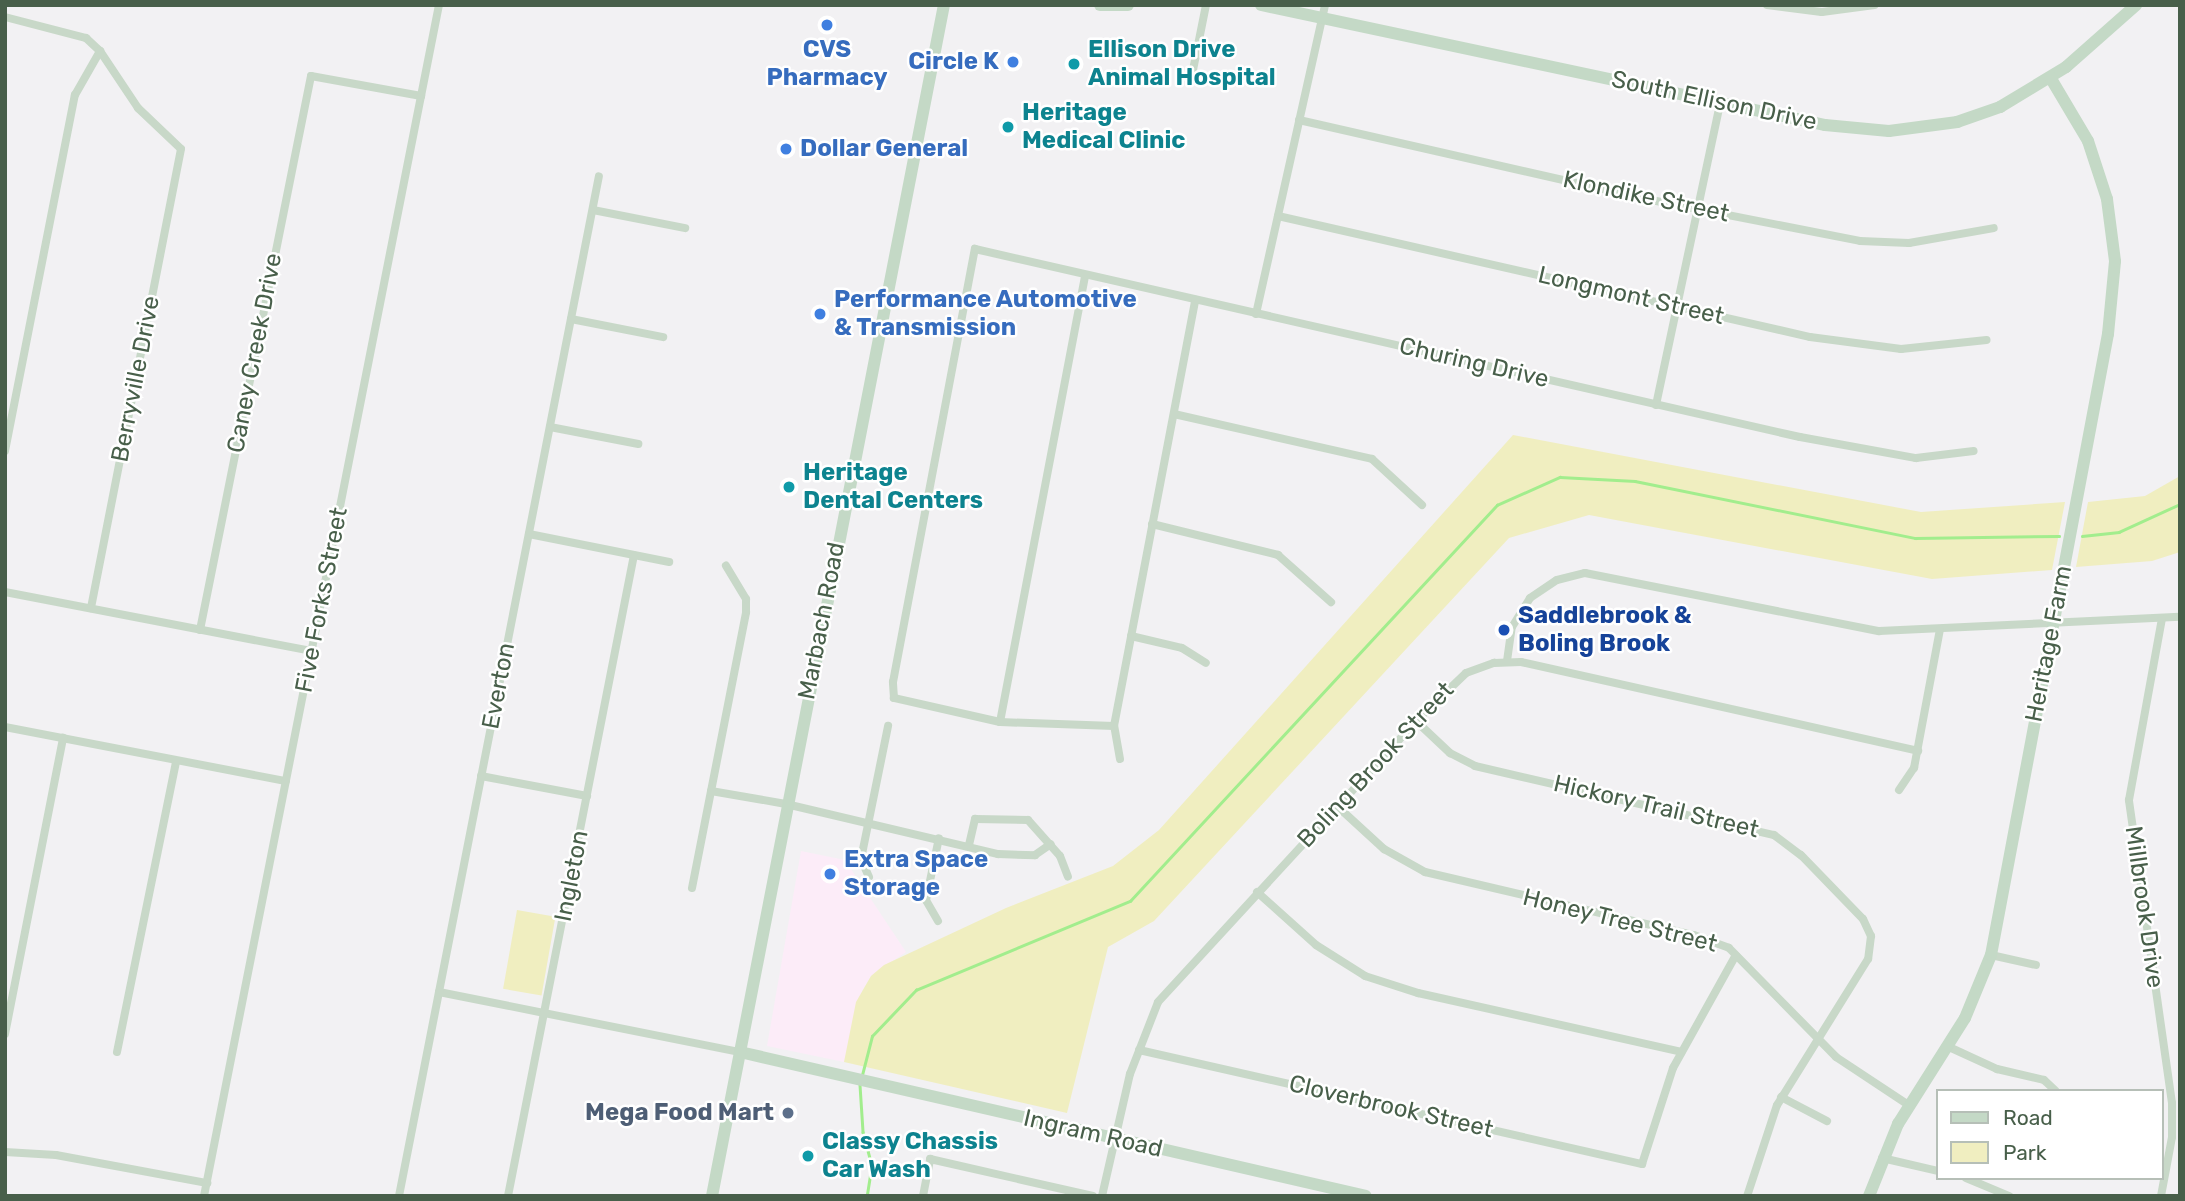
<!DOCTYPE html>
<html>
<head>
<meta charset="utf-8">
<style>
  body { margin:0 }
  #map { position:relative; width:2185px; height:1201px; overflow:hidden; background:#f2f1f3; font-family:Rubik,sans-serif }
  div>[style] { position:absolute }
  [style*='--x'] { left:calc(var(--x)*1px); top:calc(var(--y)*1px); width:calc(var(--w)*1px); rotate:calc(var(--a)*1deg) }
  .commercial>* { inset:0; background:#fcecf8 }
  .green>* { inset:0; background:#f0eec0; transform-origin:0 0 }
  .stream>* { height:2.5px; margin:-1.25px; padding:0 1.25px; transform-origin:1.25px; border-radius:1.25px; background:#a2ed8d }
  .street>* { height:8px; margin:-4px; padding:0 4px; transform-origin:4px; border-radius:4px; background:#c8d8c8 }
  .secondary>* { height:12px; margin:-6px; padding:0 6px; transform-origin:6px; border-radius:6px; background:#c4d9c6 }
  .dots>* { width:19px; height:19px; translate:-50% -50%; box-sizing:border-box; border:4px solid #fff; border-radius:50% }
  span { translate:-50% -50%; white-space:nowrap; text-align:center; line-height:1.15; -webkit-text-stroke:5px #fff; paint-order:stroke }
  .shop-label { font-size:24px; color:#366cbe; font-weight:700 }
  .right { translate:-100% -50%; text-align:right }
  .left { translate:0 -50%; text-align:left }
  .culture-label { font-size:24px; color:#0d838f; font-weight:700 }
  .street-label { font-size:24px; color:#485f4a }
  .transit-label { font-size:24px; color:#164399; font-weight:700 }
  .service-label { font-size:24px; color:#4e5e75; font-weight:700 }
  .frame { position:absolute; inset:0; border:7px solid #485f4a; pointer-events:none }
  .legend { position:absolute; left:1936px; top:1089px; width:228px; height:91px; box-sizing:border-box; background:#fff; border:2px solid #b6bfb7; margin:0; padding:9px 12px; list-style:none; font-size:21px; color:#485f4a }
  .legend li { display:flex; align-items:center; gap:14px; height:35px }
  .legend b { width:35px; border:2px solid #b6bfb7 }
</style>
</head>
<body>
<div id="map">
  <div class="commercial">
    <i style="clip-path:polygon(801px 851px,845px 860px,906px 952px,871px 976px,862px 991px,844px 1062px,767px 1046px)"></i>
  </div>
  <div class="green">
    <i style="clip-path:polygon(1513px 435px,1921px 512px,2065px 502px,2052px 570px,1932px 579px,1589px 515px,1509px 538px,1154px 921px,1108px 947px,1067px 1113px,844px 1062px,856px 1002px,871px 976px,884px 965px,1006px 908px,1113px 866px,1159px 830px)"></i>
    <i style="clip-path:polygon(2180px 476px,2180px 552px,2152px 561px,2076px 567px,2088px 502px,2145px 496px)"></i>
    <i style="left:517px;top:910px;width:39px;height:80px;rotate:10deg"></i>
  </div>
  <div class="stream">
    <i style="--x:2082;--y:536;--w:37;--a:-6"></i>
    <i style="--x:2119;--y:532;--w:67;--a:-24.7"></i>
    <i style="--x:862;--y:1075;--w:40;--a:-75.6"></i>
    <i style="--x:872;--y:1036;--w:64;--a:-46.3"></i>
    <i style="--x:916;--y:990;--w:232;--a:-22.6"></i>
    <i style="--x:1130;--y:901;--w:540;--a:-47.18"></i>
    <i style="--x:1497;--y:505;--w:69;--a:-24"></i>
    <i style="--x:1560;--y:477;--w:75;--a:3.1"></i>
    <i style="--x:1635;--y:481;--w:286;--a:11.5"></i>
    <i style="--x:1915;--y:538;--w:144;--a:-0.8"></i>
    <i style="--x:860;--y:1085;--w:47;--a:86.3"></i>
    <i style="--x:863;--y:1132;--w:35;--a:75"></i>
    <i style="--x:872;--y:1166;--w:30;--a:99"></i>
  </div>
  <div class="street">
    <i style="--x:1767;--y:5;--w:55;--a:7.3"></i>
    <i style="--x:1822;--y:12;--w:53;--a:-7.5"></i>
    <i style="--x:5;--y:17;--w:84;--a:14.5"></i>
    <i style="--x:86;--y:38;--w:19;--a:43"></i>
    <i style="--x:100;--y:51;--w:69;--a:56.3"></i>
    <i style="--x:138;--y:108;--w:59;--a:43.6"></i>
    <i style="--x:181;--y:149;--w:468;--a:101.1"></i>
    <i style="--x:1193;--y:70;--w:66;--a:-78.7"></i>
    <i style="--x:1299;--y:120;--w:351;--a:12.8"></i>
    <i style="--x:1641;--y:198;--w:223;--a:11.1"></i>
    <i style="--x:1860;--y:241;--w:49;--a:2.3"></i>
    <i style="--x:1909;--y:243;--w:86;--a:-10"></i>
    <i style="--x:593;--y:210;--w:94;--a:11.1"></i>
    <i style="--x:1278;--y:216;--w:546;--a:12.81"></i>
    <i style="--x:1810;--y:337;--w:92;--a:7.5"></i>
    <i style="--x:1901;--y:349;--w:86;--a:-6"></i>
    <i style="--x:1256;--y:314;--w:317;--a:-77.4"></i>
    <i style="--x:571;--y:319;--w:94;--a:11.1"></i>
    <i style="--x:1656;--y:405;--w:308;--a:-78"></i>
    <i style="--x:1174;--y:414;--w:203;--a:12.8"></i>
    <i style="--x:1372;--y:459;--w:68;--a:42.6"></i>
    <i style="--x:550;--y:427;--w:90;--a:10.9"></i>
    <i style="--x:5;--y:451;--w:363;--a:-78.9"></i>
    <i style="--x:75;--y:95;--w:51;--a:-60.4"></i>
    <i style="--x:1152;--y:524;--w:130;--a:13.8"></i>
    <i style="--x:1278;--y:555;--w:71;--a:41.6"></i>
    <i style="--x:529;--y:534;--w:143;--a:11.3"></i>
    <i style="--x:5;--y:592;--w:313;--a:10.9"></i>
    <i style="--x:200;--y:630;--w:565;--a:-78.67"></i>
    <i style="--x:311;--y:76;--w:112;--a:10.3"></i>
    <i style="--x:1131;--y:636;--w:52;--a:13.2"></i>
    <i style="--x:1182;--y:648;--w:28;--a:32"></i>
    <i style="--x:1507;--y:661;--w:34;--a:-82"></i>
    <i style="--x:1512;--y:627;--w:34;--a:-58"></i>
    <i style="--x:1530;--y:598;--w:32;--a:-34"></i>
    <i style="--x:1557;--y:580;--w:29;--a:-14"></i>
    <i style="--x:1585;--y:573;--w:300;--a:11.2"></i>
    <i style="--x:1879;--y:631;--w:301;--a:-2.7"></i>
    <i style="--x:1416;--y:721;--w:47;--a:43.3"></i>
    <i style="--x:1450;--y:753;--w:28;--a:27"></i>
    <i style="--x:1475;--y:766;--w:307;--a:13"></i>
    <i style="--x:1774;--y:835;--w:34;--a:37"></i>
    <i style="--x:1801;--y:855;--w:89;--a:45.9"></i>
    <i style="--x:1863;--y:919;--w:19;--a:65"></i>
    <i style="--x:1871;--y:936;--w:23;--a:97"></i>
    <i style="--x:1868;--y:959;--w:172;--a:121.9"></i>
    <i style="--x:1777;--y:1105;--w:96;--a:108.2"></i>
    <i style="--x:1000;--y:722;--w:455;--a:-79.2"></i>
    <i style="--x:1114;--y:726;--w:114;--a:-178"></i>
    <i style="--x:1000;--y:722;--w:109;--a:-167.2"></i>
    <i style="--x:894;--y:698;--w:16;--a:-94"></i>
    <i style="--x:893;--y:682;--w:441;--a:-79.3"></i>
    <i style="--x:975;--y:249;--w:846;--a:12.84"></i>
    <i style="--x:1800;--y:437;--w:118;--a:10.3"></i>
    <i style="--x:1916;--y:458;--w:58;--a:-6.9"></i>
    <i style="--x:5;--y:727;--w:286;--a:10.9"></i>
    <i style="--x:1120;--y:759;--w:34;--a:-100"></i>
    <i style="--x:1114;--y:726;--w:434;--a:-79.2"></i>
    <i style="--x:481;--y:776;--w:108;--a:10.7"></i>
    <i style="--x:1899;--y:790;--w:27;--a:-56"></i>
    <i style="--x:1914;--y:768;--w:141;--a:-79.4"></i>
    <i style="--x:711;--y:791;--w:76;--a:9.8"></i>
    <i style="--x:786;--y:804;--w:218;--a:13.3"></i>
    <i style="--x:998;--y:854;--w:37;--a:2"></i>
    <i style="--x:1035;--y:855;--w:19;--a:-35"></i>
    <i style="--x:1337;--y:806;--w:64;--a:42.5"></i>
    <i style="--x:1384;--y:849;--w:47;--a:29.3"></i>
    <i style="--x:1425;--y:872;--w:276;--a:13.2"></i>
    <i style="--x:1694;--y:935;--w:37;--a:20"></i>
    <i style="--x:1729;--y:948;--w:153;--a:45.5"></i>
    <i style="--x:1836;--y:1057;--w:89;--a:33.5"></i>
    <i style="--x:969;--y:845;--w:27;--a:-77"></i>
    <i style="--x:975;--y:819;--w:53;--a:1.1"></i>
    <i style="--x:1028;--y:820;--w:48;--a:48.4"></i>
    <i style="--x:1060;--y:856;--w:22;--a:69"></i>
    <i style="--x:869;--y:877;--w:20;--a:-114"></i>
    <i style="--x:861;--y:859;--w:136;--a:-78.5"></i>
    <i style="--x:692;--y:888;--w:281;--a:-78.9"></i>
    <i style="--x:746;--y:612;--w:13;--a:-90"></i>
    <i style="--x:746;--y:599;--w:39;--a:-121"></i>
    <i style="--x:1257;--y:892;--w:79;--a:41.9"></i>
    <i style="--x:1316;--y:945;--w:58;--a:32.3"></i>
    <i style="--x:1365;--y:976;--w:56;--a:17.8"></i>
    <i style="--x:1418;--y:993;--w:270;--a:12.6"></i>
    <i style="--x:938;--y:921;--w:24;--a:-120"></i>
    <i style="--x:926;--y:900;--w:63;--a:-78.2"></i>
    <i style="--x:1991;--y:955;--w:46;--a:12.5"></i>
    <i style="--x:439;--y:992;--w:307;--a:11.3"></i>
    <i style="--x:5;--y:1034;--w:302;--a:-78.9"></i>
    <i style="--x:1949;--y:1047;--w:53;--a:24.6"></i>
    <i style="--x:1997;--y:1069;--w:48;--a:13.2"></i>
    <i style="--x:2044;--y:1080;--w:16;--a:43"></i>
    <i style="--x:1139;--y:1050;--w:516;--a:12.77"></i>
    <i style="--x:1642;--y:1164;--w:101;--a:-72.1"></i>
    <i style="--x:1673;--y:1068;--w:129;--a:-60.9"></i>
    <i style="--x:117;--y:1052;--w:297;--a:-78.5"></i>
    <i style="--x:1781;--y:1097;--w:52;--a:27.6"></i>
    <i style="--x:5;--y:1152;--w:51;--a:3.4"></i>
    <i style="--x:56;--y:1155;--w:154;--a:10.5"></i>
    <i style="--x:1882;--y:1158;--w:57;--a:13.1"></i>
    <i style="--x:1966;--y:1178;--w:47;--a:22.7"></i>
    <i style="--x:204;--y:1196;--w:1214;--a:-78.84"></i>
    <i style="--x:399;--y:1196;--w:1039;--a:-78.91"></i>
    <i style="--x:508;--y:1196;--w:653;--a:-78.88"></i>
    <i style="--x:923;--y:1196;--w:38;--a:-79"></i>
    <i style="--x:930;--y:1159;--w:167;--a:12.8"></i>
    <i style="--x:1102;--y:1196;--w:125;--a:-77.1"></i>
    <i style="--x:1130;--y:1074;--w:77;--a:-68.7"></i>
    <i style="--x:1158;--y:1002;--w:381;--a:-47.4"></i>
    <i style="--x:1416;--y:721;--w:69;--a:-43.8"></i>
    <i style="--x:1466;--y:673;--w:30;--a:-20"></i>
    <i style="--x:1494;--y:663;--w:27;--a:-2"></i>
    <i style="--x:1521;--y:662;--w:407;--a:12.6"></i>
    <i style="--x:2161;--y:1196;--w:60;--a:-79.4"></i>
    <i style="--x:2172;--y:1137;--w:34;--a:-90"></i>
    <i style="--x:2172;--y:1103;--w:306;--a:-98.1"></i>
    <i style="--x:2129;--y:800;--w:184;--a:-79.7"></i>
  </div>
  <div class="secondary">
    <i style="--x:1100;--y:5;--w:28;--a:0"></i>
    <i style="--x:1261;--y:5;--w:577;--a:12.01"></i>
    <i style="--x:1825;--y:125;--w:64;--a:5.4"></i>
    <i style="--x:1889;--y:131;--w:69;--a:-7.5"></i>
    <i style="--x:1957;--y:122;--w:46;--a:-19.2"></i>
    <i style="--x:2000;--y:107;--w:77;--a:-31.2"></i>
    <i style="--x:2066;--y:67;--w:94;--a:-41.5"></i>
    <i style="--x:740;--y:1052;--w:642;--a:12.95"></i>
    <i style="--x:712;--y:1196;--w:1213;--a:-78.98"></i>
    <i style="--x:1869;--y:1196;--w:78;--a:-68.1"></i>
    <i style="--x:1898;--y:1124;--w:125;--a:-57.7"></i>
    <i style="--x:1965;--y:1018;--w:68;--a:-67.6"></i>
    <i style="--x:1991;--y:955;--w:632;--a:-79.33"></i>
    <i style="--x:2108;--y:334;--w:73;--a:-84.5"></i>
    <i style="--x:2115;--y:261;--w:63;--a:-97.4"></i>
    <i style="--x:2107;--y:199;--w:61;--a:-108.1"></i>
    <i style="--x:2088;--y:141;--w:74;--a:-120.7"></i>
  </div>
  <div class="dots">
    <i style="left:827px;top:25px;background:#3f7fe0"></i>
    <i style="left:1013px;top:62px;background:#3f7fe0"></i>
    <i style="left:1074px;top:64px;background:#0f9aa8"></i>
    <i style="left:1008px;top:127px;background:#0f9aa8"></i>
    <i style="left:786px;top:149px;background:#3f7fe0"></i>
    <i style="left:820px;top:314px;background:#3f7fe0"></i>
    <i style="left:789px;top:487px;background:#0f9aa8"></i>
    <i style="left:1504px;top:630px;background:#1a4fb4"></i>
    <i style="left:830px;top:874px;background:#3f7fe0"></i>
    <i style="left:788px;top:1113px;background:#5c6f8a"></i>
    <i style="left:808px;top:1156px;background:#0f9aa8"></i>
  </div>
  <div class="shop-label">
    <span style="left:827px;top:64px">CVS<br>Pharmacy</span>
    <span class="right" style="left:999px;top:62px">Circle K</span>
    <span class="left" style="left:800px;top:149px">Dollar General</span>
    <span class="left" style="left:834px;top:314px">Performance Automotive<br>&amp; Transmission</span>
    <span class="left" style="left:844px;top:874px">Extra Space<br>Storage</span>
  </div>
  <div class="culture-label">
    <span class="left" style="left:1088px;top:64px">Ellison Drive<br>Animal Hospital</span>
    <span class="left" style="left:1022px;top:127px">Heritage<br>Medical Clinic</span>
    <span class="left" style="left:803px;top:487px">Heritage<br>Dental Centers</span>
    <span class="left" style="left:822px;top:1156px">Classy Chassis<br>Car Wash</span>
  </div>
  <div class="street-label">
    <span style="left:1714px;top:101px;rotate:12deg">South Ellison Drive</span>
    <span style="left:1646px;top:197px;rotate:12deg">Klondike Street</span>
    <span style="left:1631px;top:296px;rotate:13deg">Longmont Street</span>
    <span style="left:255px;top:353px;rotate:-79deg">Caney Creek Drive</span>
    <span style="left:1474px;top:363px;rotate:13deg">Churing Drive</span>
    <span style="left:136px;top:379px;rotate:-79deg">Berryville Drive</span>
    <span style="left:322px;top:600px;rotate:-79deg">Five Forks Street</span>
    <span style="left:822px;top:621px;rotate:-79deg">Marbach Road</span>
    <span style="left:2049px;top:644px;rotate:-79deg">Heritage Farm</span>
    <span style="left:499px;top:686px;rotate:-79deg">Everton</span>
    <span style="left:1376px;top:765px;rotate:-47deg">Boling Brook Street</span>
    <span style="left:1656px;top:807px;rotate:13deg">Hickory Trail Street</span>
    <span style="left:572px;top:876px;rotate:-79deg">Ingleton</span>
    <span style="left:2144px;top:907px;rotate:82deg">Millbrook Drive</span>
    <span style="left:1620px;top:921px;rotate:14deg">Honey Tree Street</span>
    <span style="left:1391px;top:1107px;rotate:13deg">Cloverbrook Street</span>
    <span style="left:1093px;top:1134px;rotate:13deg">Ingram Road</span>
  </div>
  <div class="transit-label">
    <span class="left" style="left:1518px;top:630px">Saddlebrook &amp;<br>Boling Brook</span>
  </div>
  <div class="service-label">
    <span class="right" style="left:774px;top:1113px">Mega Food Mart</span>
  </div>
  <div class="frame"></div>
  <ul class="legend">
  <li><b style="height:9px;background:#c4d9c6"></b>Road</li>
  <li><b style="height:19px;background:#f0eec0"></b>Park</li>
  </ul>
</div>
</body>
</html>
